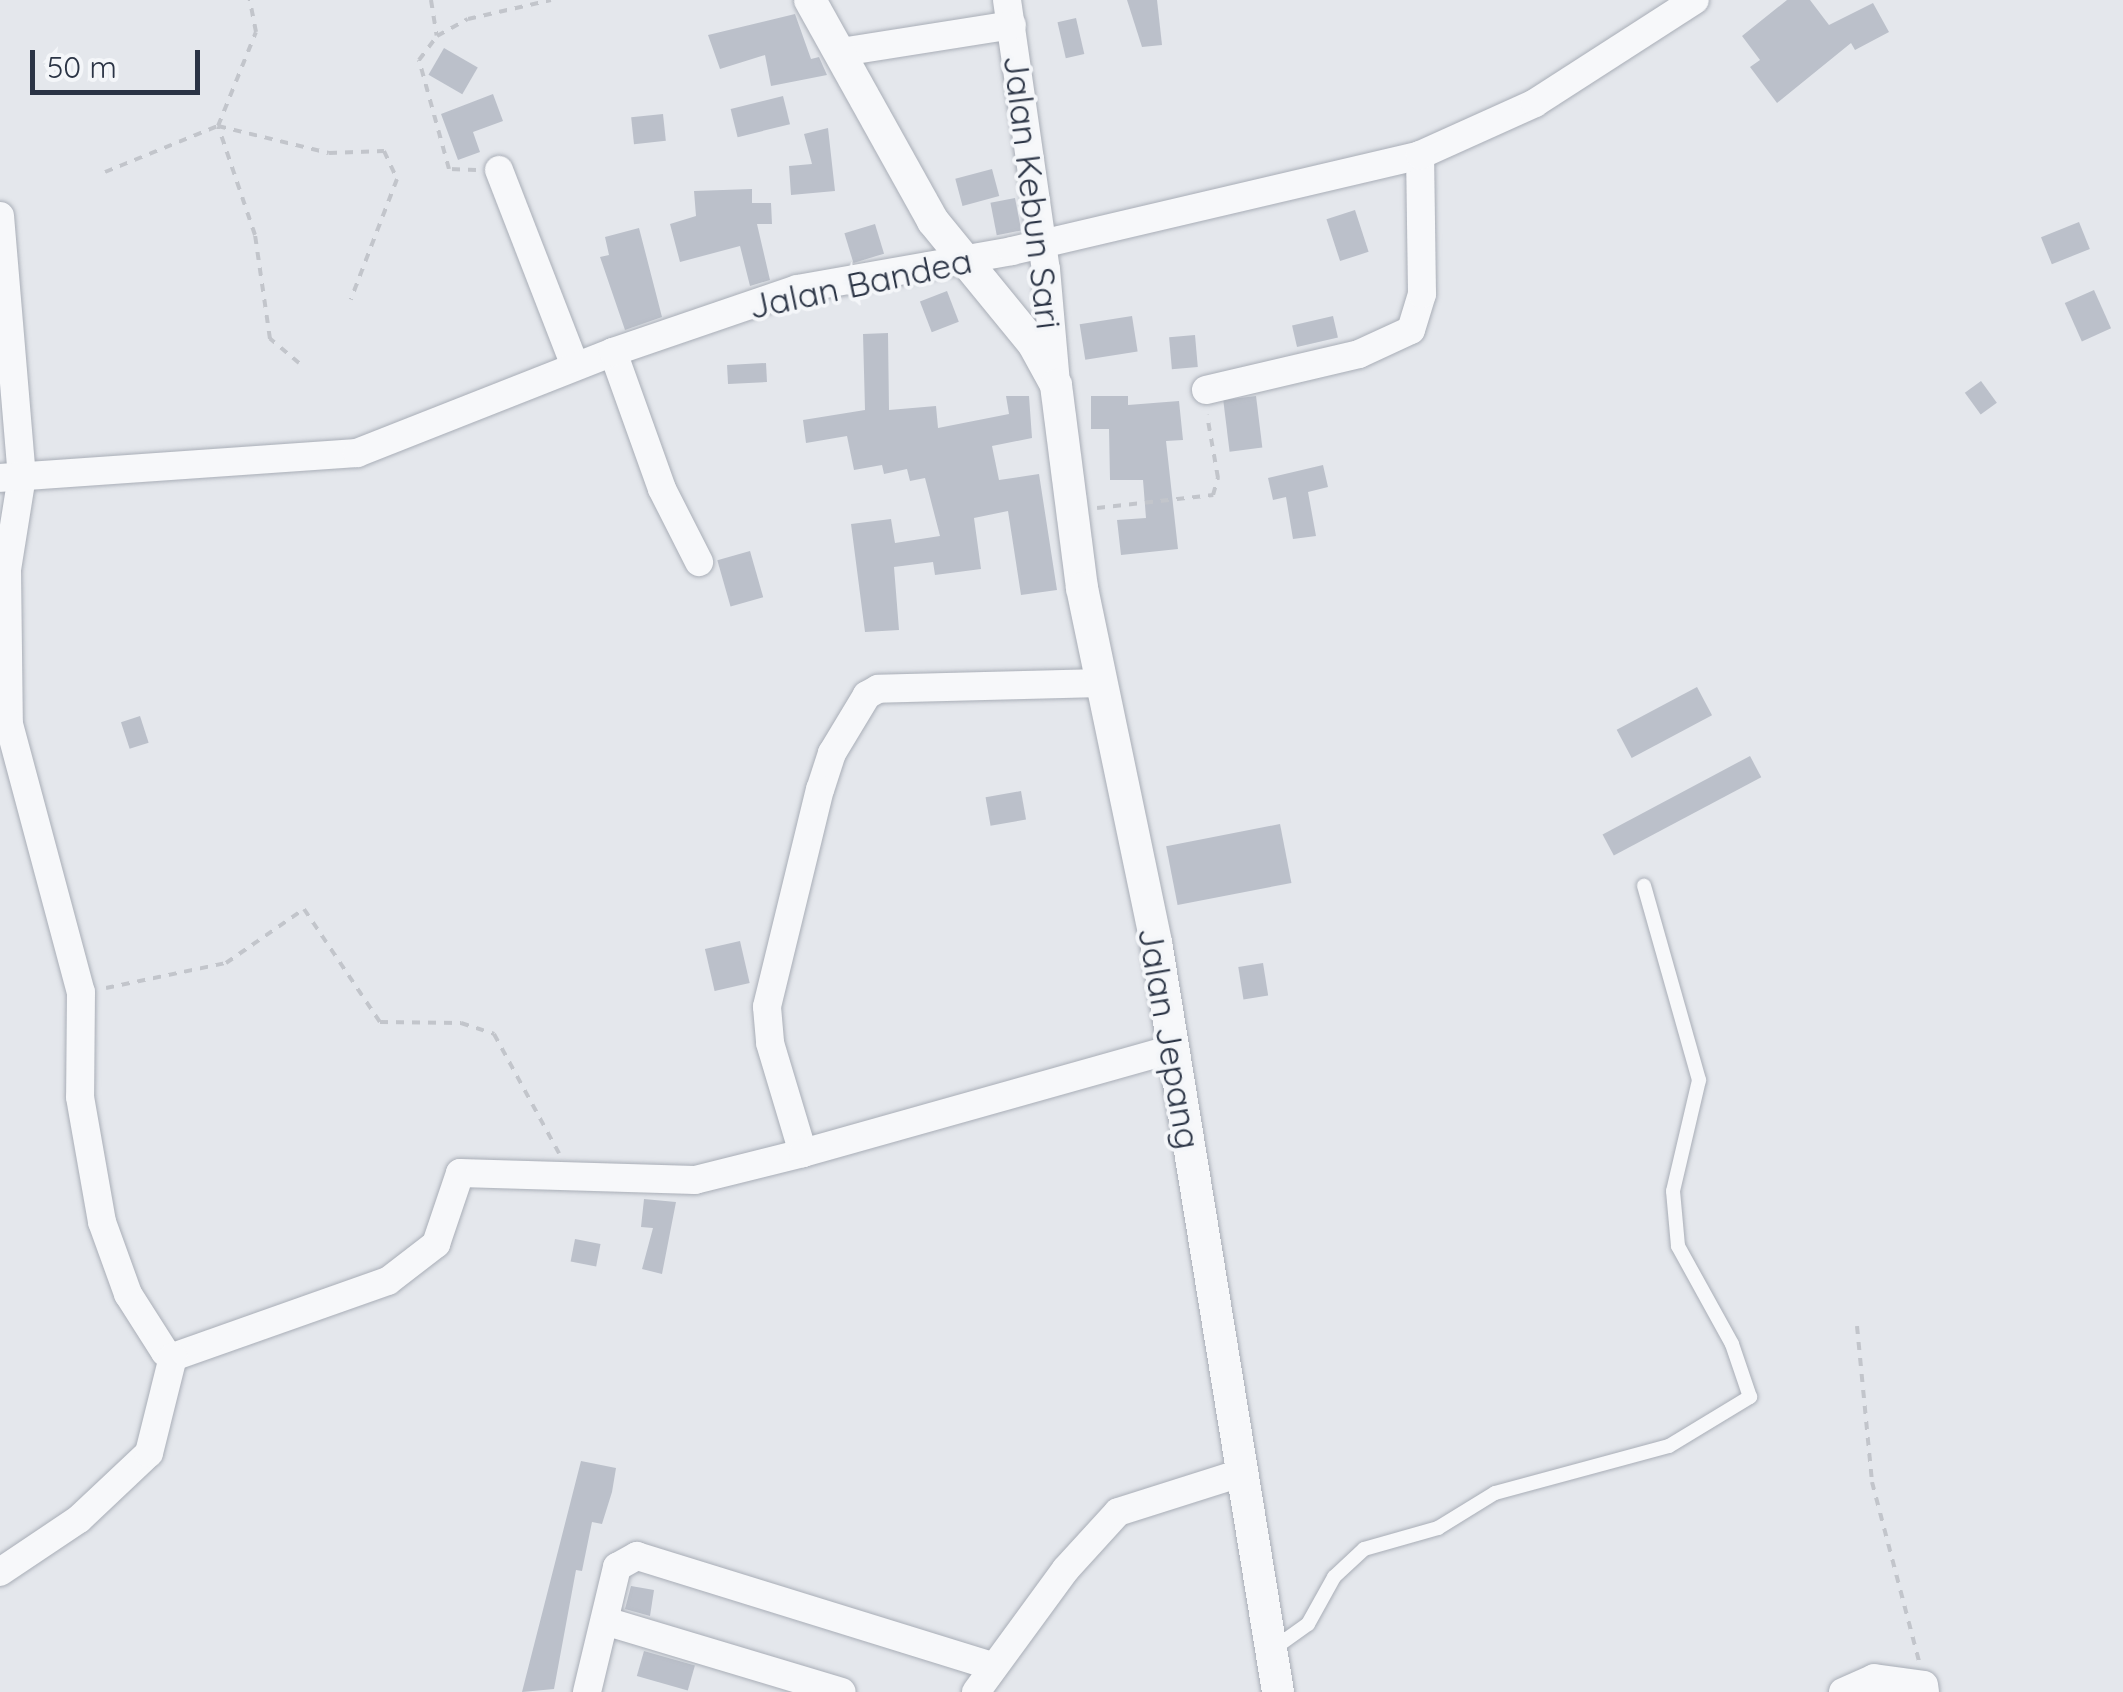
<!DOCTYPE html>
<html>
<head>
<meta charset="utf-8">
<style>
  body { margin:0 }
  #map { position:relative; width:2123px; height:1692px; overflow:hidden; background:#e4e7ec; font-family:Quicksand,sans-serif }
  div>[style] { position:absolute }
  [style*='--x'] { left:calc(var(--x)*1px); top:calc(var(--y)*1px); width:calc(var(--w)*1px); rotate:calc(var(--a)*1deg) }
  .building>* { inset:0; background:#bbc0ca; transform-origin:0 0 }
  .path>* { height:4px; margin-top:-2px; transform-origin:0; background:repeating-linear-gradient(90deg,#c2c5cb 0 8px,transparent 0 16px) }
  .roads { filter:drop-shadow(0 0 2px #a9aeb7) drop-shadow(0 0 2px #a9aeb7) }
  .service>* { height:14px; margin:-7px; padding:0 7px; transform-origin:7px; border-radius:7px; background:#f7f8fa }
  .minor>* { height:28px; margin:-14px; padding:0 14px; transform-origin:14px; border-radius:14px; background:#f7f8fa }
  .tertiary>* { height:32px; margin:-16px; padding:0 16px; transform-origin:16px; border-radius:16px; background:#f7f8fa }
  span { translate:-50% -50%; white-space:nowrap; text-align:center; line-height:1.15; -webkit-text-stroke:8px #f4f6f9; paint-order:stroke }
  .street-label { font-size:35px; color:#2b3445 }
  .scale { position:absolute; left:30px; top:50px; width:170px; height:45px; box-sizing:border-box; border:5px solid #2b3445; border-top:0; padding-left:12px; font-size:30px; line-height:35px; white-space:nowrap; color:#2b3445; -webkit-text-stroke:8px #f4f6f9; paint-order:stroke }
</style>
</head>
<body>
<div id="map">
  <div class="building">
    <i style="clip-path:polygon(1127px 0,1157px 0,1162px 45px,1142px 47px)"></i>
    <i style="clip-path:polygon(1787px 0,1810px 0,1829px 25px,1873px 3px,1889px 32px,1855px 50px,1851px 43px,1777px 103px,1750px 67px,1760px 60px,1742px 36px)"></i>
    <i style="clip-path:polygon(795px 14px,811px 59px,819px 57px,827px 75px,771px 86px,765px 55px,720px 69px,708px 35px)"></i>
    <i style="left:1076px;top:18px;width:37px;height:19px;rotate:77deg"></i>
    <i style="left:444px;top:48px;width:39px;height:31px;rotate:30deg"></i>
    <i style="clip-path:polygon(493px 94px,503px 121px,473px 132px,480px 152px,458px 160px,441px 114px)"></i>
    <i style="left:783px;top:96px;width:29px;height:54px;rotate:76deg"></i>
    <i style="left:663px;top:114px;width:27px;height:32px;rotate:84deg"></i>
    <i style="clip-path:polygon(828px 128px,835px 191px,791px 195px,789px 166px,812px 164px,804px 134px)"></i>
    <i style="left:992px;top:169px;width:28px;height:38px;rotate:75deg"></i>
    <i style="clip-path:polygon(752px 189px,752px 203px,771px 203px,772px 224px,757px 224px,770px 280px,750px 286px,740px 246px,680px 262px,670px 224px,696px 216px,694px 191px)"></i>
    <i style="left:1015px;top:198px;width:33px;height:25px;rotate:79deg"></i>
    <i style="left:1355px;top:210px;width:44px;height:30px;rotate:72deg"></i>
    <i style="left:2079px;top:222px;width:29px;height:41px;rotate:68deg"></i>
    <i style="left:875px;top:224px;width:31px;height:32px;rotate:73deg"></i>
    <i style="clip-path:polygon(639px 228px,662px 317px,625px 330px,600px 257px,609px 255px,605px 237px)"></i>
    <i style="left:2094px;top:290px;width:42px;height:32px;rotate:66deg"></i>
    <i style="left:947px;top:291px;width:33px;height:29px;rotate:69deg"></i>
    <i style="left:1132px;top:316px;width:36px;height:53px;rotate:81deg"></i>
    <i style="left:1333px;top:316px;width:22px;height:42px;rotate:77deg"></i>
    <i style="clip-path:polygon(888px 333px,889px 410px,936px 406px,938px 428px,1009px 414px,1006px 396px,1029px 396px,1032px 438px,992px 446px,999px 480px,1039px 474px,1057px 590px,1021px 595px,1008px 511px,974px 518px,981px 569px,935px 575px,933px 562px,894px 567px,899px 630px,865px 632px,851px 524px,891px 519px,895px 543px,940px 536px,925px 478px,910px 481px,907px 469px,884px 474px,882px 465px,854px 470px,847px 436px,806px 443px,803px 420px,865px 410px,863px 334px)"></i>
    <i style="left:1195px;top:335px;width:32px;height:26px;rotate:85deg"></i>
    <i style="left:766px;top:363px;width:19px;height:39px;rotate:87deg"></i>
    <i style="left:1981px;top:381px;width:27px;height:20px;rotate:54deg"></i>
    <i style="clip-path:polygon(1091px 396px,1128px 396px,1128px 405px,1179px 401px,1183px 440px,1166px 441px,1178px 549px,1121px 555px,1117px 520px,1146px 518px,1143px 480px,1110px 480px,1109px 429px,1091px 429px)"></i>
    <i style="left:1256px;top:396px;width:52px;height:33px;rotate:83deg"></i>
    <i style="clip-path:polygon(1323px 465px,1328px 487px,1308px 492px,1316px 536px,1293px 539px,1286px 497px,1273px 500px,1268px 478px)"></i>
    <i style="left:750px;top:551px;width:48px;height:34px;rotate:74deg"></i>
    <i style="left:1697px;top:687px;width:32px;height:91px;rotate:62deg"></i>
    <i style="left:140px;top:716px;width:28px;height:20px;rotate:72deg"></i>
    <i style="left:1750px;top:756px;width:24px;height:167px;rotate:62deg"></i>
    <i style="left:1021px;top:791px;width:29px;height:36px;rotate:80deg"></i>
    <i style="left:1280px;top:824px;width:60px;height:116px;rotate:79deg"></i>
    <i style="left:740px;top:941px;width:43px;height:36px;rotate:77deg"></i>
    <i style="left:1263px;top:963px;width:33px;height:25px;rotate:81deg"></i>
    <i style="clip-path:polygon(644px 1199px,676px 1202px,662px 1274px,642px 1269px,653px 1228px,641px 1227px)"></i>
    <i style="left:575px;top:1239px;width:26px;height:23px;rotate:11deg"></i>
    <i style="clip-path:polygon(581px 1461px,616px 1468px,612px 1492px,602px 1524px,592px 1522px,582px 1571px,576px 1570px,554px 1689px,522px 1692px)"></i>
    <i style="clip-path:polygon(631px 1586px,654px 1590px,650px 1616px,625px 1609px)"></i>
    <i style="left:644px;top:1651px;width:53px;height:26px;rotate:16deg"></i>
  </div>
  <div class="path">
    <i style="--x:431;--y:0;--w:36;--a:81"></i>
    <i style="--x:476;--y:170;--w:27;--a:-178"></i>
    <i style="--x:449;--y:169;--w:113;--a:-105.4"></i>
    <i style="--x:419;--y:60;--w:30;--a:-53"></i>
    <i style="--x:437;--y:36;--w:35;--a:-29"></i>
    <i style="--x:468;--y:19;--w:85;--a:-12.9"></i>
    <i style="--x:105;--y:172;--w:122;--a:-22.2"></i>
    <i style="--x:218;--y:126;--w:101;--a:-68"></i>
    <i style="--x:256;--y:32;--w:33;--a:-101"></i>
    <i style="--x:299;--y:363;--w:38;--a:-140"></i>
    <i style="--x:270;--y:339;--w:105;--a:-98.2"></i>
    <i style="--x:255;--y:235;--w:115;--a:-108.7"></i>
    <i style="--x:218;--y:126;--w:114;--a:13.7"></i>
    <i style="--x:329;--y:153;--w:55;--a:-2.1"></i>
    <i style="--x:384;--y:151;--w:31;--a:65"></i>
    <i style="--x:397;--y:179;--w:129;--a:111"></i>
    <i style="--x:1097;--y:508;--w:117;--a:-6.4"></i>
    <i style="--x:1213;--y:495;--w:18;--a:-74"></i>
    <i style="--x:1218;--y:478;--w:64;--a:-99.9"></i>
    <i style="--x:106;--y:988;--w:123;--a:-11.8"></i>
    <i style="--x:226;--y:963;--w:95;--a:-34.7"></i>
    <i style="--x:304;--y:909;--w:136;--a:56.1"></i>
    <i style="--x:380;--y:1022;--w:81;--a:0.7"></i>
    <i style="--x:461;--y:1023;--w:35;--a:18"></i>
    <i style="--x:494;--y:1034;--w:136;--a:61.4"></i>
    <i style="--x:1857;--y:1326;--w:157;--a:84.5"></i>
    <i style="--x:1872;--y:1482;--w:185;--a:75.3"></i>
  </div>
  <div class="roads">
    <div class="service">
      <i style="--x:1273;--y:1649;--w:43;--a:-35.5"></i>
      <i style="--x:1308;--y:1624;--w:54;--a:-61"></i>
      <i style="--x:1334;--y:1577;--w:41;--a:-43"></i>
      <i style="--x:1364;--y:1549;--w:77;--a:-15.8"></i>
      <i style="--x:1438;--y:1528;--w:67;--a:-31.6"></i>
      <i style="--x:1495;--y:1493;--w:180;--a:-15.1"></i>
      <i style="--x:1669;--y:1446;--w:95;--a:-31.2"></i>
      <i style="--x:1750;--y:1397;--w:56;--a:-108.8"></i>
      <i style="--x:1732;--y:1344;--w:112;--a:-118.9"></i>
      <i style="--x:1678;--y:1246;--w:55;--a:-95.2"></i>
      <i style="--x:1673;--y:1191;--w:114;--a:-76.8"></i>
      <i style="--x:1699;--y:1080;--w:202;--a:-105.8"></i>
    </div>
    <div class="minor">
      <i style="--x:1007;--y:0;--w:272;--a:81.8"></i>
      <i style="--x:1046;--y:269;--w:114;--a:85"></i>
      <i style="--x:842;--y:52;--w:172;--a:-9"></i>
      <i style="--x:499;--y:170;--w:210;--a:68.8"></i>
      <i style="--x:0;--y:216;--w:261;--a:85.2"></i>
      <i style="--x:22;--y:476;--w:95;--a:99.1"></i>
      <i style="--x:7;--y:570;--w:154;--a:89.3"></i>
      <i style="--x:9;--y:724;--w:278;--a:75"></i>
      <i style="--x:81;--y:992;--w:105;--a:90.5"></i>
      <i style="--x:80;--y:1097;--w:127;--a:80"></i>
      <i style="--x:102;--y:1222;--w:77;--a:70.1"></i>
      <i style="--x:128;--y:1294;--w:69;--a:57.5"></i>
      <i style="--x:165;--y:1352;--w:9;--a:32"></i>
      <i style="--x:173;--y:1357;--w:228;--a:-19.5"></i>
      <i style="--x:388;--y:1281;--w:61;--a:-37.6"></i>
      <i style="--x:436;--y:1244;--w:75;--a:-71.3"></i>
      <i style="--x:460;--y:1173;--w:235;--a:1.7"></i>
      <i style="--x:695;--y:1180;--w:111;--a:-14"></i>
      <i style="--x:613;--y:352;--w:145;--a:70.3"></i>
      <i style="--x:662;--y:489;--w:82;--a:63.1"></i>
      <i style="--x:1206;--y:390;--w:157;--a:-13.2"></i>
      <i style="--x:1359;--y:354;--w:57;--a:-24.8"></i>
      <i style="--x:1411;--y:330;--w:38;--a:-73"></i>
      <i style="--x:1422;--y:294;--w:139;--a:-90.8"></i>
      <i style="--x:0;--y:478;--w:358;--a:-4"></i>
      <i style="--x:357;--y:453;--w:275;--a:-21.5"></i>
      <i style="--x:613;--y:352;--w:194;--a:-18.9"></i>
      <i style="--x:797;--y:289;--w:218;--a:-10"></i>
      <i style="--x:1012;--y:251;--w:419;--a:-13.2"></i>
      <i style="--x:1420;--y:155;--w:126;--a:-24.3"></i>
      <i style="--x:1535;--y:103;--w:190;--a:-32.8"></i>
      <i style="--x:1102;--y:683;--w:224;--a:178.5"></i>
      <i style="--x:878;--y:689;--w:13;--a:151"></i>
      <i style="--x:867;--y:695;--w:68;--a:121.1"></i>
      <i style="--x:832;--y:753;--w:38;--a:108"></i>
      <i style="--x:820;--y:789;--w:224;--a:103.7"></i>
      <i style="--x:767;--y:1007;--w:36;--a:85"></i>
      <i style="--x:770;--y:1043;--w:115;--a:73.3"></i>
      <i style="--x:803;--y:1153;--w:384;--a:-15.7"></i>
      <i style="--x:0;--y:1572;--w:95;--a:-33.9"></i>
      <i style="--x:79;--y:1519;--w:96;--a:-43.3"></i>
      <i style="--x:149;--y:1453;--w:99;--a:-76"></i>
      <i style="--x:605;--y:1621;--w:247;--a:16.7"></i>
      <i style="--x:587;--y:1692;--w:129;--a:-76.5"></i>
      <i style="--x:617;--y:1567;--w:23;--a:-29"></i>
      <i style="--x:637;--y:1556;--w:372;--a:17.2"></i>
      <i style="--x:976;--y:1692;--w:152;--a:-53.8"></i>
      <i style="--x:1066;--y:1569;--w:77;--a:-47.6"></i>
      <i style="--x:1118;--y:1512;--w:129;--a:-17.6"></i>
      <i style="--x:1843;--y:1692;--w:34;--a:-24"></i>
      <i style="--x:1874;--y:1678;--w:50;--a:8"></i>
      <i style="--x:1924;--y:1685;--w:7;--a:82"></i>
    </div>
    <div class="tertiary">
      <i style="--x:810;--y:0;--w:253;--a:60.9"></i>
      <i style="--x:933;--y:221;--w:158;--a:50.7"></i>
      <i style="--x:1033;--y:343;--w:48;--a:61.3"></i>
      <i style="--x:1056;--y:385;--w:205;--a:82.7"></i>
      <i style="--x:1082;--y:588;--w:362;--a:78.2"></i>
      <i style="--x:1156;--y:942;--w:760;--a:80.76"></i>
    </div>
  </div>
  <div class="street-label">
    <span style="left:1033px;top:192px;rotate:83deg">Jalan Kebun Sari</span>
    <span style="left:860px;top:283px;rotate:-12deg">Jalan Bandea</span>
    <span style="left:1170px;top:1038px;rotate:80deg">Jalan Jepang</span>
  </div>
  <div class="scale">50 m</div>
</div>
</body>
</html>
